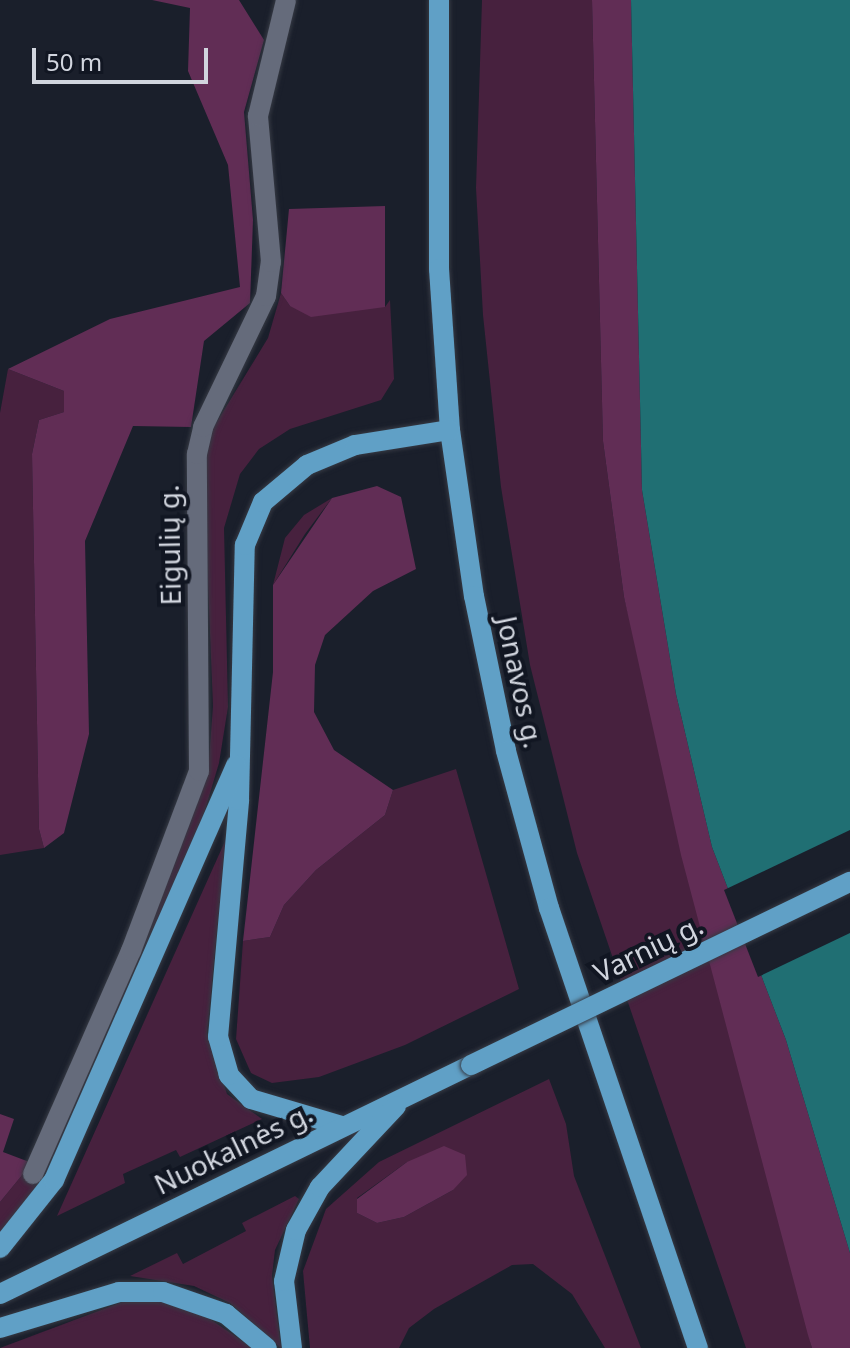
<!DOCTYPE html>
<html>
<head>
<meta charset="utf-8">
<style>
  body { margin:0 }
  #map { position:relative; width:850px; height:1348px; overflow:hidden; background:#1a1f2b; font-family:"Noto Sans",sans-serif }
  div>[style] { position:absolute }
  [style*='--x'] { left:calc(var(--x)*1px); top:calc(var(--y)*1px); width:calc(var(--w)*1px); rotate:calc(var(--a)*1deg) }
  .green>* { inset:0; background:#47213e }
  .forest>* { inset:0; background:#612d55 }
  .water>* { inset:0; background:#206f73 }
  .pier>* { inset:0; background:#1a1f2b }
  .roads { filter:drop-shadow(0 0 2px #363a44) drop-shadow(0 0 2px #363a44) }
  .street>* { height:20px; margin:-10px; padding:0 10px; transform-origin:10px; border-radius:10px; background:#656b7b }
  .primary>* { height:20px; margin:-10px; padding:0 10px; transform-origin:10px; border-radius:10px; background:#60a0c6 }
  .bridges { filter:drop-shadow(0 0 2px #363a44) drop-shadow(0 0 2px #363a44) }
  .primary-bridge>* { height:20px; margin:-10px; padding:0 10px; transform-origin:10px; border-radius:10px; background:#60a0c6 }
  span { translate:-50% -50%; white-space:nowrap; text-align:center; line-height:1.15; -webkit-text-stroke:8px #111622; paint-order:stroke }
  .street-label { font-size:28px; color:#d1d5de }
  .scale { position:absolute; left:32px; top:48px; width:176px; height:36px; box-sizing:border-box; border:4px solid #d1d5de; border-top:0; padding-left:10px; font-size:24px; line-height:28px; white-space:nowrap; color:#d1d5de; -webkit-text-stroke:6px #111622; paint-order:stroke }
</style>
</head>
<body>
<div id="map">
  <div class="green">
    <i style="clip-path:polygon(482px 0,592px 0,603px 441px,624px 597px,812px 1348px,746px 1348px,577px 853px,530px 665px,501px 487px,483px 315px,476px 188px)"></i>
    <i style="clip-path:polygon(281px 293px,290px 306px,385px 307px,390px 300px,394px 379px,381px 400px,290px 429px,259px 449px,240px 474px,224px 528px,228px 707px,219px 763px,203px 817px,102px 1047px,208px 773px,213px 706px,203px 461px,213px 428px,268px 338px)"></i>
    <i style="clip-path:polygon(8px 369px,64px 391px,64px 412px,39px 420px,32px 454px,39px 829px,44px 848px,0 855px,0 413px)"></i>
    <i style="clip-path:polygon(332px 498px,305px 534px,273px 585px,285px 538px,304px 515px)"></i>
    <i style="clip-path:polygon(456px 769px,519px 989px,405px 1045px,319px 1077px,272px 1083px,251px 1073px,236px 1039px,243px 941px,270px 937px,284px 905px,316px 870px,385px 815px,393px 790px)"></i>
    <i style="clip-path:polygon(226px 839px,207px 1033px,227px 1094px,262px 1119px,180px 1157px,176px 1150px,123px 1174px,125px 1183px,57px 1216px)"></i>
    <i style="clip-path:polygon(evenodd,549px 1079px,566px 1124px,574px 1176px,641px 1348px,605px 1348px,572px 1294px,533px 1264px,512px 1265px,434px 1309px,409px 1328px,399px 1348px,310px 1348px,303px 1271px,326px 1209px,379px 1162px,549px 1079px,407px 1162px,453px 1190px,404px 1217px,377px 1223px,357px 1213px,357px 1198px,407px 1162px)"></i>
    <i style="clip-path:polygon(32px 1163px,52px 1168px,0 1235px,0 1202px)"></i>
    <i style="clip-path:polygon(295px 1196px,299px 1199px,275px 1250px,272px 1276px,281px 1348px,230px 1303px,194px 1286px,130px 1276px,177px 1253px,183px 1264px,246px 1231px,242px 1223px)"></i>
    <i style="clip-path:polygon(159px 1299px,195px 1309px,253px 1348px,0 1348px,125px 1301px)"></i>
  </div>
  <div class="forest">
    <i style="clip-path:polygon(152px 0,239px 0,264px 40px,244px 112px,253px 220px,250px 303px,204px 341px,191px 427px,133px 426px,85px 541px,89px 734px,64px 833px,44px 848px,39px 829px,32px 454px,39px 420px,64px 412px,64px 391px,8px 369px,110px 319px,240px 287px,228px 165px,188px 71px,190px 8px)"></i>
    <i style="clip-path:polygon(592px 0,631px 0,642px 490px,676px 694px,712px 847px,786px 1040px,850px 1253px,850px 1348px,812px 1348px,808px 1335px,681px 855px,624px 597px,603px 441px)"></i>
    <i style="clip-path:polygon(385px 206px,385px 307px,311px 317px,290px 306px,281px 293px,289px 209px)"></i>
    <i style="clip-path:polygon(377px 486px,401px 497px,416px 569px,373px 591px,325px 635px,315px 665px,314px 712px,334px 750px,393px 790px,385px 815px,316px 870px,284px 905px,270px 937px,243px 941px,273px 672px,273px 585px,332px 498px)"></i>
    <i style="clip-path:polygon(0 1114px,14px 1119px,3px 1152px,32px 1163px,0 1202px)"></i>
    <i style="clip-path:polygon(444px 1146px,465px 1155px,467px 1175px,453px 1190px,404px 1217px,377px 1223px,357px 1213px,357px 1199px,407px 1162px)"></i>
  </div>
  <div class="water">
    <i style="clip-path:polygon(631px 0,850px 0,850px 1253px,786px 1040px,712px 847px,676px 694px,642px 490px)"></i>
  </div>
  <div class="pier">
    <i style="clip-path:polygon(850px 830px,850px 933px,758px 977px,724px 890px)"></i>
  </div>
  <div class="roads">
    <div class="street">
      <i style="--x:33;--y:1174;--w:244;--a:-66.3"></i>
      <i style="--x:131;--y:951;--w:192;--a:-69.3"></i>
      <i style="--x:199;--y:771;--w:317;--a:-90.4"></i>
      <i style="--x:197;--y:454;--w:28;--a:-77"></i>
      <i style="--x:203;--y:427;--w:145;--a:-64.3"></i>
      <i style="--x:266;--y:296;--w:34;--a:-82"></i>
      <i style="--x:271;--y:262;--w:147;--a:-95.1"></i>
      <i style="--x:258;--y:116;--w:119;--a:-76.4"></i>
    </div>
    <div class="primary">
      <i style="--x:439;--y:0;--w:269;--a:90"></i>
      <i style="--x:439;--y:269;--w:161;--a:86.1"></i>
      <i style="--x:450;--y:430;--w:168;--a:81.8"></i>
      <i style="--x:474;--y:596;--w:158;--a:78.3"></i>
      <i style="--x:506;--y:751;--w:163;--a:74.7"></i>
      <i style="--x:549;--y:908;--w:465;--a:71.3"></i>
      <i style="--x:342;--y:1126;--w:95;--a:-163.5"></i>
      <i style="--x:251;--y:1099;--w:33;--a:-133"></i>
      <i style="--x:229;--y:1075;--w:40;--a:-106"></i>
      <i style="--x:218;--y:1037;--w:238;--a:-84.9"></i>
      <i style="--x:239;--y:800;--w:255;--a:-88.7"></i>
      <i style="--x:245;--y:545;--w:47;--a:-67.3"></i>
      <i style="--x:263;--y:502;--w:57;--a:-40.1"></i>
      <i style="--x:307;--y:465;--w:52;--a:-22.6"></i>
      <i style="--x:355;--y:445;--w:96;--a:-9"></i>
      <i style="--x:0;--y:1248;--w:87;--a:-51.5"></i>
      <i style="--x:54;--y:1180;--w:453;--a:-66.3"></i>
      <i style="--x:0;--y:1294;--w:524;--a:-25.93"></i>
      <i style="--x:0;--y:1328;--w:124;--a:-16.8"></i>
      <i style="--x:119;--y:1292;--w:44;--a:0"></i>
      <i style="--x:163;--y:1292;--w:67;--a:19.2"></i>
      <i style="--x:226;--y:1314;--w:53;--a:39.7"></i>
      <i style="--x:292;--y:1348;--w:67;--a:-96.8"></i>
      <i style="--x:284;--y:1281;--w:52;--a:-76.8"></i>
      <i style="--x:296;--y:1230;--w:49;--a:-60.8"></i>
      <i style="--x:320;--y:1187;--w:111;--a:-46.8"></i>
    </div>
  </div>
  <div class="bridges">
    <div class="primary-bridge">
      <i style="--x:471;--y:1065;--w:421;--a:-25.8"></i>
    </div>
  </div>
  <div class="street-label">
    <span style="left:169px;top:545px;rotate:-91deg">Eigulių g.</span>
    <span style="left:521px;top:682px;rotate:78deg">Jonavos g.</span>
    <span style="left:648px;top:948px;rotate:-26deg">Varnių g.</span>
    <span style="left:233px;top:1148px;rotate:-26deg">Nuokalnės g.</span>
  </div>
  <div class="scale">50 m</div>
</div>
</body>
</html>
